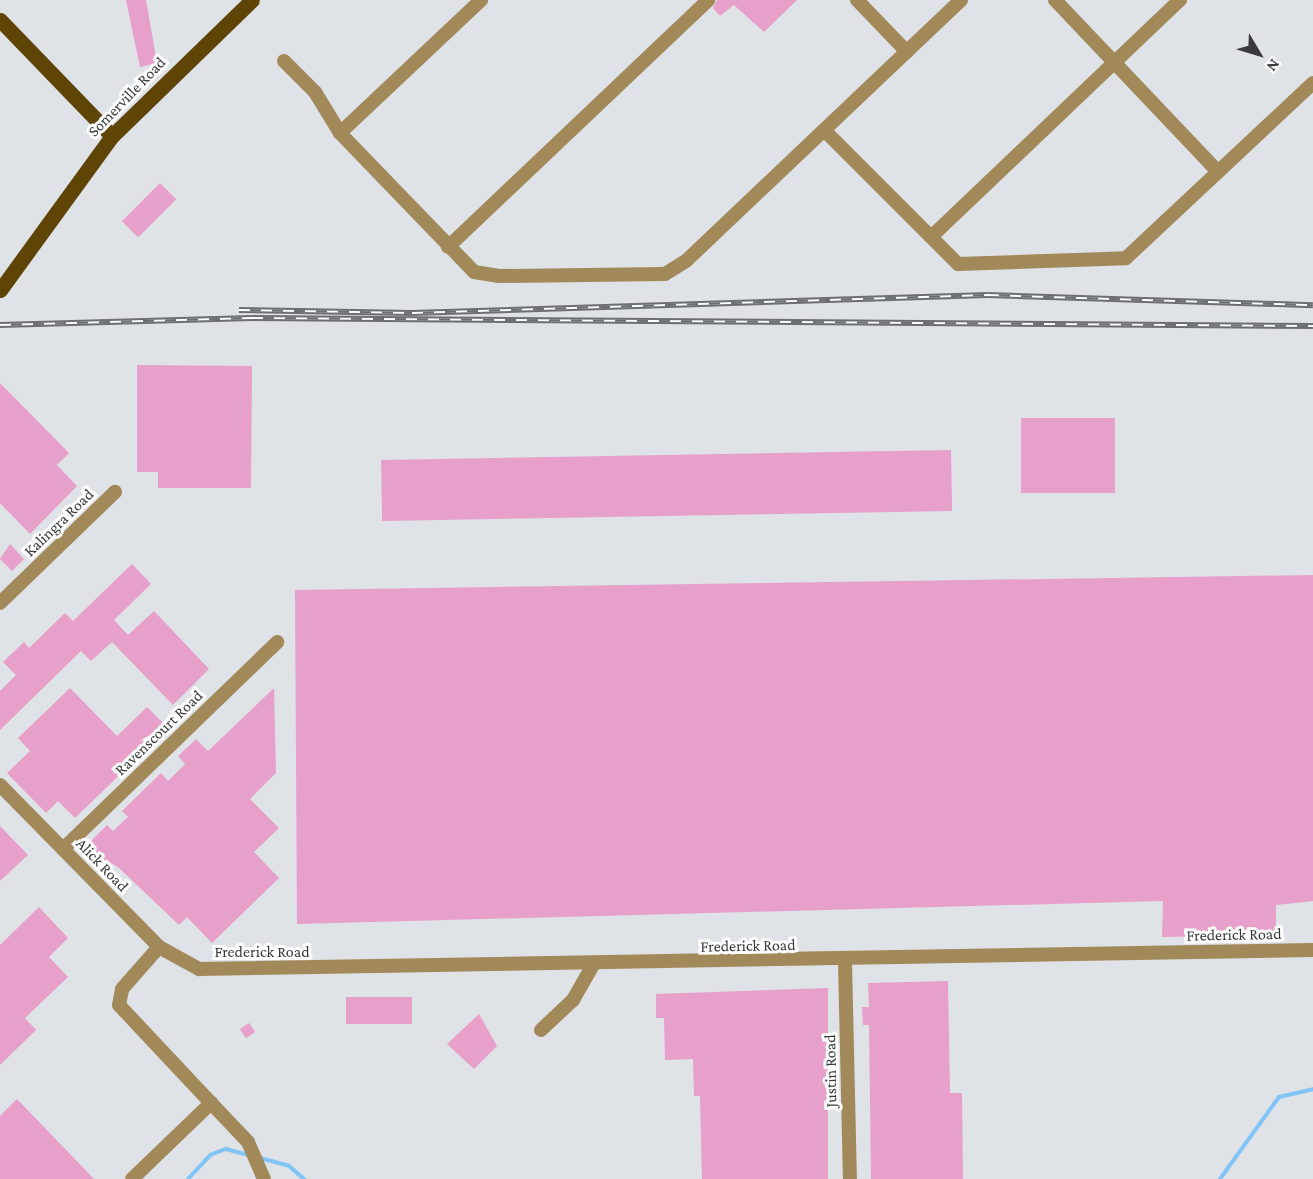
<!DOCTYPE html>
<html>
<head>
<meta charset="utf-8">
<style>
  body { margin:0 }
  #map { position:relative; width:1313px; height:1179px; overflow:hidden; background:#dfe2e7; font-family:"Crimson Pro",serif }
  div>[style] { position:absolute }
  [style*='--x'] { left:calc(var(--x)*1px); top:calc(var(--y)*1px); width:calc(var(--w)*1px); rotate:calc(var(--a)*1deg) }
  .stream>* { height:4px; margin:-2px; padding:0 2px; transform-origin:2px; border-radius:2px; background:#81c5f6 }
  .building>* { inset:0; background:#e6a0c9; transform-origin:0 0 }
  .minor>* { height:14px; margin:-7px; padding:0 7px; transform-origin:7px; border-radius:7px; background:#a2895a }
  .major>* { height:15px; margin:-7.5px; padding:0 7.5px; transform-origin:7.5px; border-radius:7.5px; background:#5e4405 }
  .rail>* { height:6px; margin-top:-3px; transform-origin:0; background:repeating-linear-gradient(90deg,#fff 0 11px,#6d6e71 0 22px); box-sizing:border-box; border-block:2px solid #6d6e71 }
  span { translate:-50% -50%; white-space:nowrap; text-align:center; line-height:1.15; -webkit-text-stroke:6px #fff; paint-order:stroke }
  .street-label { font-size:16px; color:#38393b }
  .north { position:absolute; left:1229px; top:24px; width:60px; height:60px; -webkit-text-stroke:4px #fff; paint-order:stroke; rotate:128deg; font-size:16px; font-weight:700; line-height:24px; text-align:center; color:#38393b }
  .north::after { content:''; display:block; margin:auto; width:21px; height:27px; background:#38393b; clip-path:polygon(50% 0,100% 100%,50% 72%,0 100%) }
</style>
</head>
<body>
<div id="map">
  <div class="stream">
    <i style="--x:260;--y:1158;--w:30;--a:15"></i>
    <i style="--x:289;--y:1166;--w:20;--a:41"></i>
    <i style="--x:188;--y:1179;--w:33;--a:-47"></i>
    <i style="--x:210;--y:1155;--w:17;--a:-21"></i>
    <i style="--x:226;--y:1149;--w:24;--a:15"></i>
    <i style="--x:1220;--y:1179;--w:101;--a:-54.3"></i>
    <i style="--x:1279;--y:1097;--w:35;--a:-13"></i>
  </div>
  <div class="building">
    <i style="clip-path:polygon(126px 0,146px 0,157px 63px,140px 67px)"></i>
    <i style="clip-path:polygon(717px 0,797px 0,764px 32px,734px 5px,720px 16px,713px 8px)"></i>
    <i style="left:160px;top:183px;width:23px;height:54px;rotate:45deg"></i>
    <i style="clip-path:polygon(137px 365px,252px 366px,251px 488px,158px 488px,158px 472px,137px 472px)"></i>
    <i style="clip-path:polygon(0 383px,69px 453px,57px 465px,77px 486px,30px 534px,0 503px)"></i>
    <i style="left:1115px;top:418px;width:75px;height:94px;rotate:90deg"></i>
    <i style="left:951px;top:450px;width:61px;height:570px;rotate:89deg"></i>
    <i style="clip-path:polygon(10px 544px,24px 559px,12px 571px,0 559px)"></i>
    <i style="clip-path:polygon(132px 564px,151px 584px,114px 620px,128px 635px,154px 611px,209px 669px,173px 705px,112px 642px,91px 661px,81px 651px,0 730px,0 691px,16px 675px,3px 662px,24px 642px,29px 648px,65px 613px,73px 621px)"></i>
    <i style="clip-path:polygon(1313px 575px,1313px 901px,1276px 905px,1276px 935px,1162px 937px,1163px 901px,297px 924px,295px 590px)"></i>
    <i style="clip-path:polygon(70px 688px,117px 736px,147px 707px,168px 728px,75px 818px,58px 801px,46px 813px,7px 773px,30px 751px,18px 738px)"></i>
    <i style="clip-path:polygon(274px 688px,276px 773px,250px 799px,279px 828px,254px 852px,279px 878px,212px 943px,187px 917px,179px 925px,119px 868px,106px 860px,99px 867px,87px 855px,88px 844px,107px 825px,113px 831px,128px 817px,122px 811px,161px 773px,168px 781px,185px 764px,178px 756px,196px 739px,208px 751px)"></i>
    <i style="clip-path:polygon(0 826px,28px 855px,0 881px)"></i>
    <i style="clip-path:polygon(39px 907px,68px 938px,49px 957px,68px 977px,25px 1018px,36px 1030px,0 1065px,0 945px)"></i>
    <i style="clip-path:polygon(948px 981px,950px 1093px,962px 1093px,963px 1179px,871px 1179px,869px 1025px,863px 1025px,862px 1007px,869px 1007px,868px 983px)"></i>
    <i style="clip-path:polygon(828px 988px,828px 1179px,702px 1179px,700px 1096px,694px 1096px,693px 1059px,665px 1060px,664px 1018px,656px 1018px,656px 994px)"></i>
    <i style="left:412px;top:997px;width:27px;height:66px;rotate:90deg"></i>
    <i style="clip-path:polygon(479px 1014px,497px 1046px,474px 1069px,447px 1044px)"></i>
    <i style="left:249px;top:1023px;width:11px;height:11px;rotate:56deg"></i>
    <i style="clip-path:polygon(17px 1099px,94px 1179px,0 1179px,0 1116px)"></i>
  </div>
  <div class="minor">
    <i style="--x:857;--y:0;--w:72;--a:46.1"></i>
    <i style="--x:1055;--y:0;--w:237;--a:46.5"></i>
    <i style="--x:284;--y:61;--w:44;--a:45"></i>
    <i style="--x:315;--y:92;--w:48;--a:58.6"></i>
    <i style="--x:340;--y:133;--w:193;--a:46"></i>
    <i style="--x:474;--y:272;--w:24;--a:9"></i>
    <i style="--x:498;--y:276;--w:167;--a:-0.7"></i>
    <i style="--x:665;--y:274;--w:26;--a:-32"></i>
    <i style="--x:687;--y:260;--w:378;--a:-43.5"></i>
    <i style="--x:824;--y:130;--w:190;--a:45"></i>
    <i style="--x:958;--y:264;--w:168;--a:-2"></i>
    <i style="--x:1126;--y:258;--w:256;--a:-43.1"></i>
    <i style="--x:340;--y:133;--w:194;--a:-43.3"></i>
    <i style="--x:931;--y:237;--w:344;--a:-43.6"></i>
    <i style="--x:448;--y:247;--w:359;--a:-43.5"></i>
    <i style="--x:0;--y:603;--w:160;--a:-44"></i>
    <i style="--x:0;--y:785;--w:227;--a:45.5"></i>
    <i style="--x:159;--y:947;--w:46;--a:28.8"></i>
    <i style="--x:199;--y:969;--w:1114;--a:-0.98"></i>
    <i style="--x:63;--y:849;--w:298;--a:-44"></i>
    <i style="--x:845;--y:962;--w:217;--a:88.7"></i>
    <i style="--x:541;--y:1030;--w:44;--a:-43.2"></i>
    <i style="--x:573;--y:1000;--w:40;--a:-60.3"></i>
    <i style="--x:211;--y:1103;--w:54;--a:46.5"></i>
    <i style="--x:248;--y:1142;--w:40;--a:66.6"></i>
    <i style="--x:132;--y:1179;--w:110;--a:-43.9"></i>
    <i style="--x:211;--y:1103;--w:134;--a:-133.2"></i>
    <i style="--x:119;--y:1005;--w:16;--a:-79"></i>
    <i style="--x:122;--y:989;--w:56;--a:-48.6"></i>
  </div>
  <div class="major">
    <i style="--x:0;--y:20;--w:161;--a:46"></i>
    <i style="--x:0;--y:290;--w:190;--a:-54"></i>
    <i style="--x:112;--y:136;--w:195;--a:-44.2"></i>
  </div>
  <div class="rail">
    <i style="--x:239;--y:310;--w:173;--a:1"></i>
    <i style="--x:412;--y:313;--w:576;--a:-1.79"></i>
    <i style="--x:988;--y:295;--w:325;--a:1.8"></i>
    <i style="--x:0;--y:325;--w:252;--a:-1.6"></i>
    <i style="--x:252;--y:318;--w:1061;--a:0.43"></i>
  </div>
  <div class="street-label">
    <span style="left:127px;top:97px;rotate:-46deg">Somerville Road</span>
    <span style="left:59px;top:523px;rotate:-44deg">Kalingra Road</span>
    <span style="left:159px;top:733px;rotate:-44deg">Ravenscourt Road</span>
    <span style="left:102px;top:865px;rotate:46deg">Alick Road</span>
    <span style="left:1234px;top:935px;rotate:-1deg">Frederick Road</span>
    <span style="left:748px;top:946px;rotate:-1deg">Frederick Road</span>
    <span style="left:262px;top:952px">Frederick Road</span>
    <span style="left:831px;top:1071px;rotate:-91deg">Justin Road</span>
  </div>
  <div class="north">N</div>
</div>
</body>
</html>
